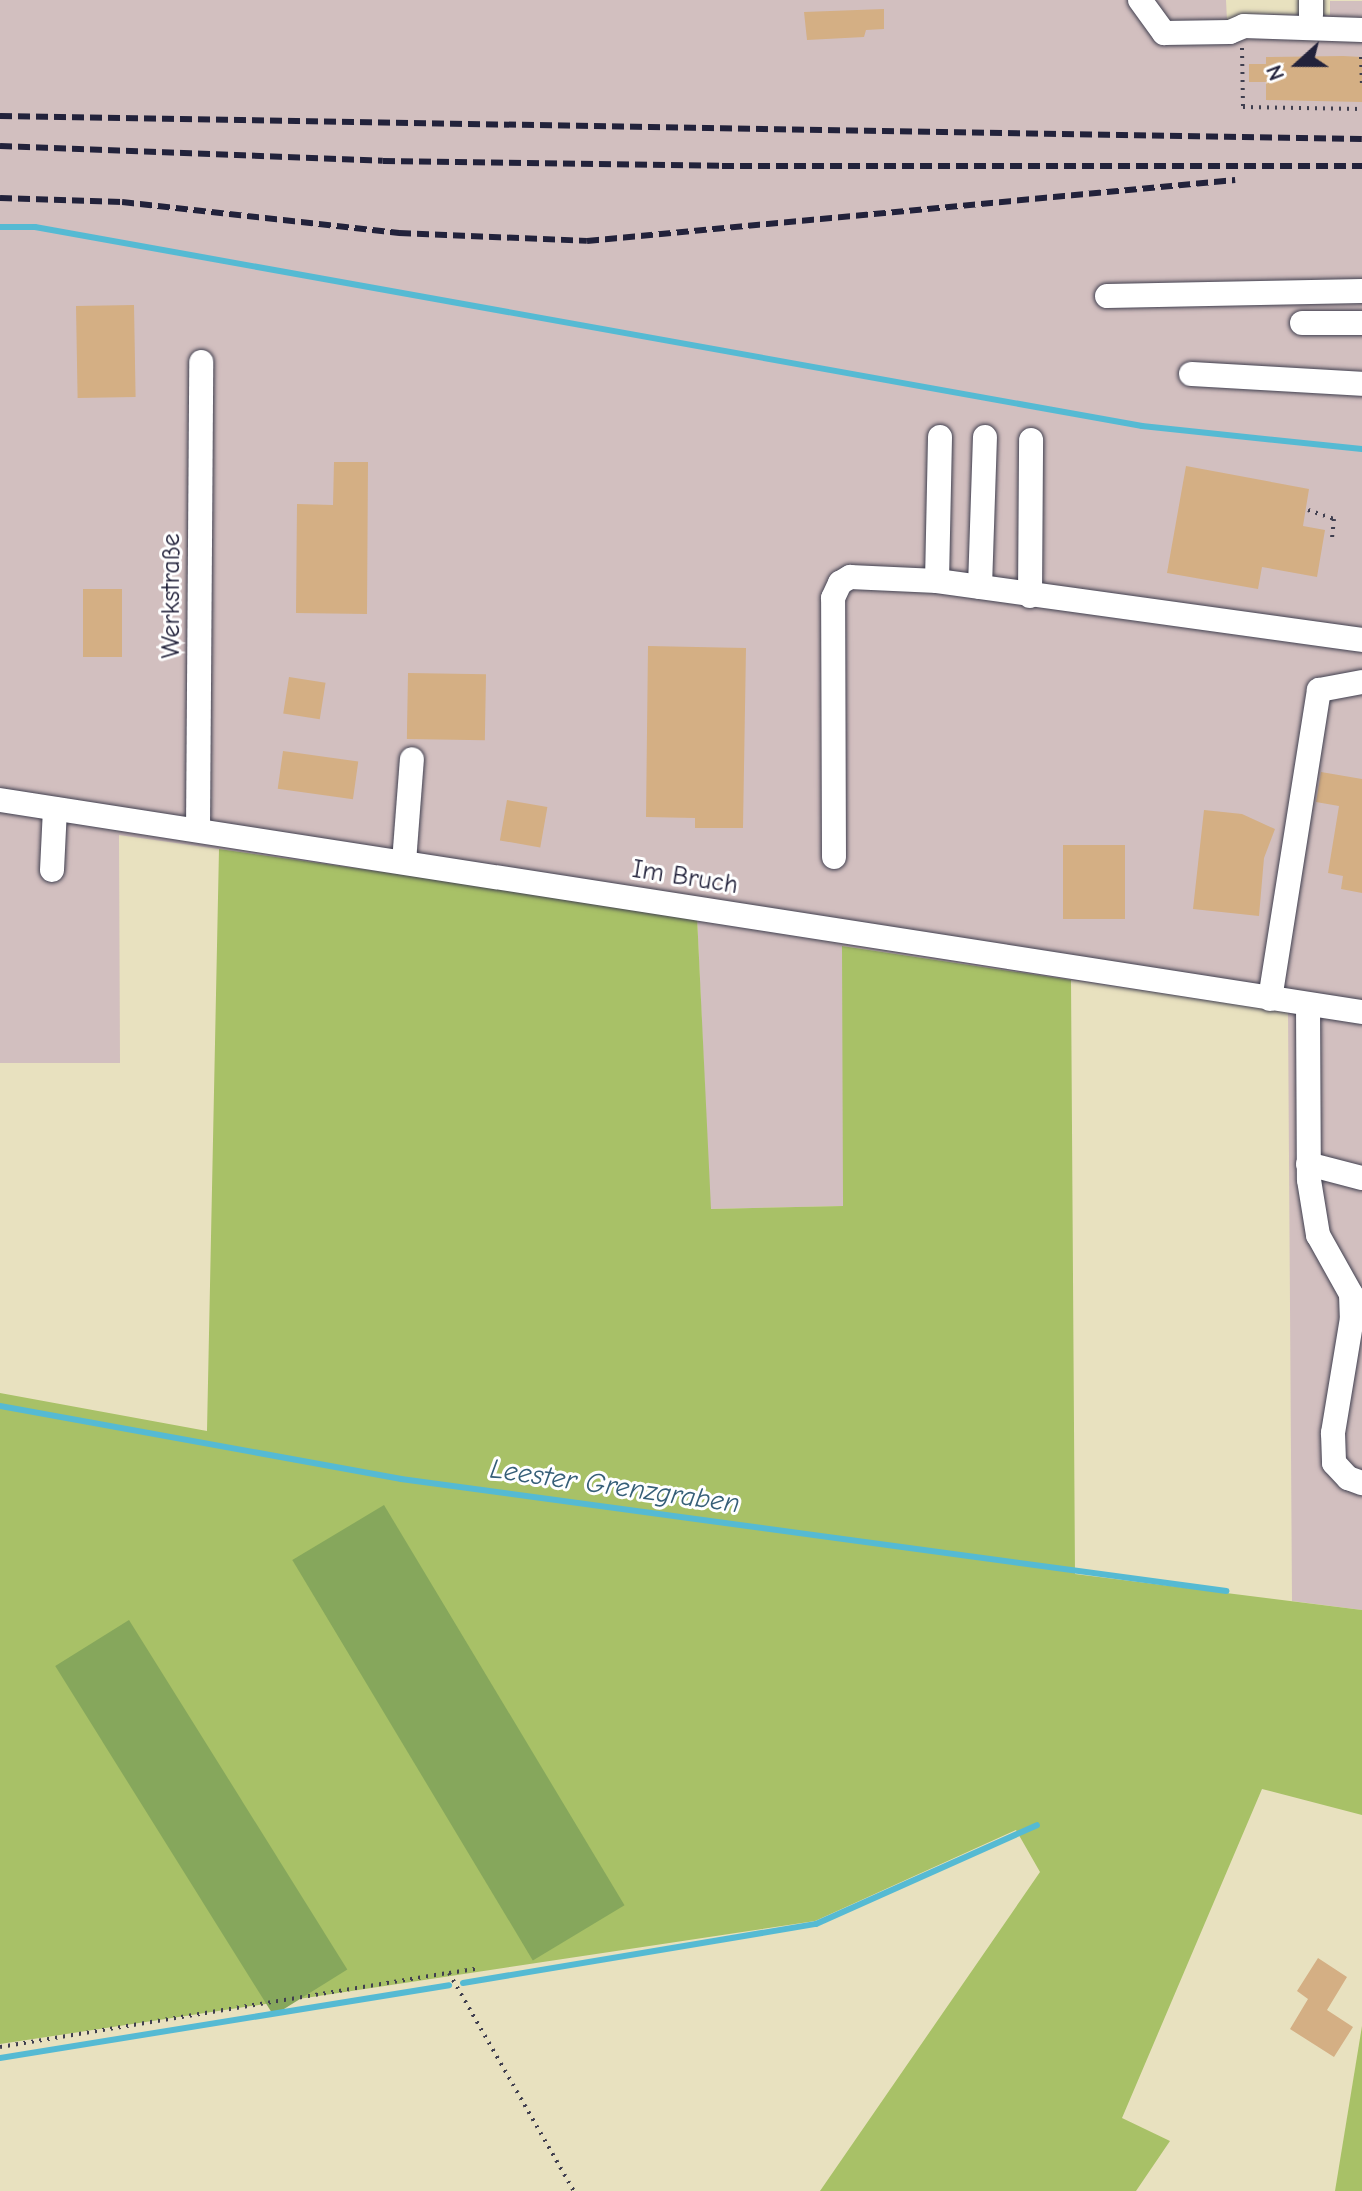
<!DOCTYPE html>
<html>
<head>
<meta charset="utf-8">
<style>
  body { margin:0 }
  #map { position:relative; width:1362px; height:2191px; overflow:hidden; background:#e8e1bf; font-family:"Comic Neue",sans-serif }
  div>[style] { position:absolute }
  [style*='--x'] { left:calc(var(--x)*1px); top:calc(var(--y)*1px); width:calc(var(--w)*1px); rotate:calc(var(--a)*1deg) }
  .industrial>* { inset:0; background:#d2bfbf }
  .green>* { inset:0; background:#a8c167 }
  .forest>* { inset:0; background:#86a75c; transform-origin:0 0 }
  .stream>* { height:6px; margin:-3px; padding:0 3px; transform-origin:3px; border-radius:3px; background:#55bad3 }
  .building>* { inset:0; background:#d4af84; transform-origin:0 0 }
  .path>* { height:4px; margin-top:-2px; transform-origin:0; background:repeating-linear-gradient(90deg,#403f4f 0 2px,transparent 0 8px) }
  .roads { filter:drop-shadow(0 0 2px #403f4f) drop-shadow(0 0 2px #403f4f) }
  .minor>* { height:24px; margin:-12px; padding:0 12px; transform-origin:12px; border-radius:12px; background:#fff }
  .rail>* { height:6px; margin-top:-3px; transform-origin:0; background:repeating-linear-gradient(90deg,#22223b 0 12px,transparent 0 18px) }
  span { translate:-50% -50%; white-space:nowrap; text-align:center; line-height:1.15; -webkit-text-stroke:6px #fff; paint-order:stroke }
  .street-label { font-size:26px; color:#22223b }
  .water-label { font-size:28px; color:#365f78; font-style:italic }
  .north { position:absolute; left:1258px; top:24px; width:80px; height:80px; -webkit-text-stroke:6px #fff; paint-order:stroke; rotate:249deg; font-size:22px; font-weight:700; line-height:32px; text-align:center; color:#22223b }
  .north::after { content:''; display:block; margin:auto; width:28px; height:36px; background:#22223b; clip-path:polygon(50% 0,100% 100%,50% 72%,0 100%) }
</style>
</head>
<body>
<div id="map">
  <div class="industrial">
    <i style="clip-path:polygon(0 0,1226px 0,1227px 21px,1243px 14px,1330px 15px,1330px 1px,1362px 1px,1362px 1610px,1292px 1601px,1288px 1012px,843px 946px,843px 1206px,710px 1209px,697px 916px,119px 835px,120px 1063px,0 1063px)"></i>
  </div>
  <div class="green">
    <i style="clip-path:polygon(219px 849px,697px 916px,711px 1209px,843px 1206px,842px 946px,1071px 980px,1075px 1574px,1362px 1610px,1362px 1815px,1262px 1789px,1122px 2118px,1170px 2141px,1136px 2191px,820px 2191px,1040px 1872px,1016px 1830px,815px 1921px,0 2044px,0 1393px,207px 1431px)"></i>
    <i style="clip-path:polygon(1362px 2026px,1362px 2191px,1335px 2191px)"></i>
  </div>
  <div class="forest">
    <i style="left:384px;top:1505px;width:467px;height:107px;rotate:59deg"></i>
    <i style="left:129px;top:1620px;width:412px;height:87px;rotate:58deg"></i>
  </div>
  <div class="stream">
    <i style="--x:0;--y:227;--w:35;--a:0"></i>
    <i style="--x:35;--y:227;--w:1125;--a:10.19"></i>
    <i style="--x:1142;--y:426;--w:221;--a:6"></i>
    <i style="--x:0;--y:1406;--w:408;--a:10.3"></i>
    <i style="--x:401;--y:1479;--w:833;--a:7.73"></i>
    <i style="--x:463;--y:1983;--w:358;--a:-9.5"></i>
    <i style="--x:816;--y:1924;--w:242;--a:-24.1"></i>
    <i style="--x:0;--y:2058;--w:455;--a:-9.2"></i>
  </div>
  <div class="building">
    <i style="clip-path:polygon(884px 9px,884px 29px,866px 30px,864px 37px,807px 40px,804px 12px)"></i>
    <i style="clip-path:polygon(1343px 56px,1362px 57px,1362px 102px,1266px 100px,1266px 82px,1249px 82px,1249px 64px,1266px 64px,1266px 57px)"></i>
    <i style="left:134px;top:305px;width:92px;height:58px;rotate:89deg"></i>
    <i style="clip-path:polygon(334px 462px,368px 462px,367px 614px,296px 613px,297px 504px,333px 505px)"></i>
    <i style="clip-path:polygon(1186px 466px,1309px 489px,1303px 526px,1325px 530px,1317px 577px,1262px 567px,1258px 589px,1167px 573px)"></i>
    <i style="left:83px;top:589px;width:39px;height:68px"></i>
    <i style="clip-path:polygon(648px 646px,746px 648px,743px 828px,695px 828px,695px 818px,646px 817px)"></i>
    <i style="left:408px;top:673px;width:78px;height:66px;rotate:1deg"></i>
    <i style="left:289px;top:677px;width:37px;height:37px;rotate:9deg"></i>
    <i style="left:283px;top:751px;width:76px;height:38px;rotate:8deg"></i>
    <i style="clip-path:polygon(1321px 772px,1362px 779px,1362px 893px,1341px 889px,1343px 876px,1328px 873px,1339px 806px,1316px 802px)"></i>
    <i style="left:507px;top:800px;width:41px;height:41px;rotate:10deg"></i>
    <i style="clip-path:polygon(1204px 810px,1242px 814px,1275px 829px,1264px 858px,1259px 916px,1193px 909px)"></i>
    <i style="left:1063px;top:845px;width:62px;height:74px"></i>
    <i style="clip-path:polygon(1318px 1958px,1347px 1977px,1327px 2010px,1353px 2027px,1334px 2057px,1290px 2029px,1308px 1999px,1297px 1991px)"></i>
  </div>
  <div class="path">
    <i style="--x:1242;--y:48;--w:59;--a:89"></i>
    <i style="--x:1243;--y:107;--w:119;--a:1"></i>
    <i style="--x:1361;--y:57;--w:32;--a:88"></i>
    <i style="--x:1308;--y:510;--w:28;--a:19"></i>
    <i style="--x:1334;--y:519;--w:19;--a:96"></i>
    <i style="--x:449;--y:1973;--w:31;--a:-9"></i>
    <i style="--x:0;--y:2047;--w:455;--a:-9.4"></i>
    <i style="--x:449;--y:1973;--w:251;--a:60.2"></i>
  </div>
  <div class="roads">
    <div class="minor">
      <i style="--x:1140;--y:0;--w:41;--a:54"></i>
      <i style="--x:1164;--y:33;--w:66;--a:-0.9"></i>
      <i style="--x:1230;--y:32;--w:15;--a:-23"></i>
      <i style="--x:1244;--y:26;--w:118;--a:1.9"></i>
      <i style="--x:1311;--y:0;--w:15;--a:90"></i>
      <i style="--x:1107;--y:296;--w:255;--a:-1.1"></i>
      <i style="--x:1302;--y:323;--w:60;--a:0"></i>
      <i style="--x:1191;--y:374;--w:171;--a:3.3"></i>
      <i style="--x:937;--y:581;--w:144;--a:-88.8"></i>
      <i style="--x:980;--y:587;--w:150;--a:-88.1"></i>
      <i style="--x:1030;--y:596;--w:156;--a:-89.6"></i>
      <i style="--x:0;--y:800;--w:1378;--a:8.85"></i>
      <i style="--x:198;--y:830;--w:468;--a:-89.6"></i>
      <i style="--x:834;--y:857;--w:259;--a:-90.2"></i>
      <i style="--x:833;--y:598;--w:17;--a:-65"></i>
      <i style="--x:840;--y:583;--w:12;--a:-31"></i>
      <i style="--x:850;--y:577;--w:87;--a:2.6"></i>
      <i style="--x:937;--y:581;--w:429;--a:7.9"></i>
      <i style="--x:404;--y:862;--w:103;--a:-85.6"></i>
      <i style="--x:52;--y:870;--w:61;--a:-87.2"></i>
      <i style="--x:1270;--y:999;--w:313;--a:-81"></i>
      <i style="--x:1319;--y:690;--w:44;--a:-10.5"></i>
      <i style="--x:1308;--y:1005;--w:175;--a:89.7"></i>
      <i style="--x:1309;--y:1180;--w:56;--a:80.7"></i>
      <i style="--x:1318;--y:1235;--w:68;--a:60.8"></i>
      <i style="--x:1351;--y:1294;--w:24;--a:88"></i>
      <i style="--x:1352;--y:1318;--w:117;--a:99.4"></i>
      <i style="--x:1333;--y:1433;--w:30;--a:88"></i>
      <i style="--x:1334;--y:1463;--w:21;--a:47"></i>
      <i style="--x:1348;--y:1478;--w:15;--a:20"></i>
      <i style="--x:1308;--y:1164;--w:56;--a:14.5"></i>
    </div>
  </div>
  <div class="rail">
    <i style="--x:0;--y:116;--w:1362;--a:0.97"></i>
    <i style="--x:0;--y:146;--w:383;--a:2.2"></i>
    <i style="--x:383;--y:161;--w:339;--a:0.8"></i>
    <i style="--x:722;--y:166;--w:640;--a:0"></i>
    <i style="--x:0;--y:198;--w:122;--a:1.9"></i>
    <i style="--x:122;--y:202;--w:279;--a:6.4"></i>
    <i style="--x:399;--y:233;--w:188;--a:2.4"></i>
    <i style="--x:587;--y:241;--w:651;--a:-5.38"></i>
  </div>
  <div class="street-label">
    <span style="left:172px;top:596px;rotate:-90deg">Werkstraße</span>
    <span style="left:685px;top:878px;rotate:9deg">Im Bruch</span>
  </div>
  <div class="water-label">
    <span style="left:615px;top:1486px;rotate:8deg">Leester Grenzgraben</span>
  </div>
  <div class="north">N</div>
</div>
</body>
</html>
